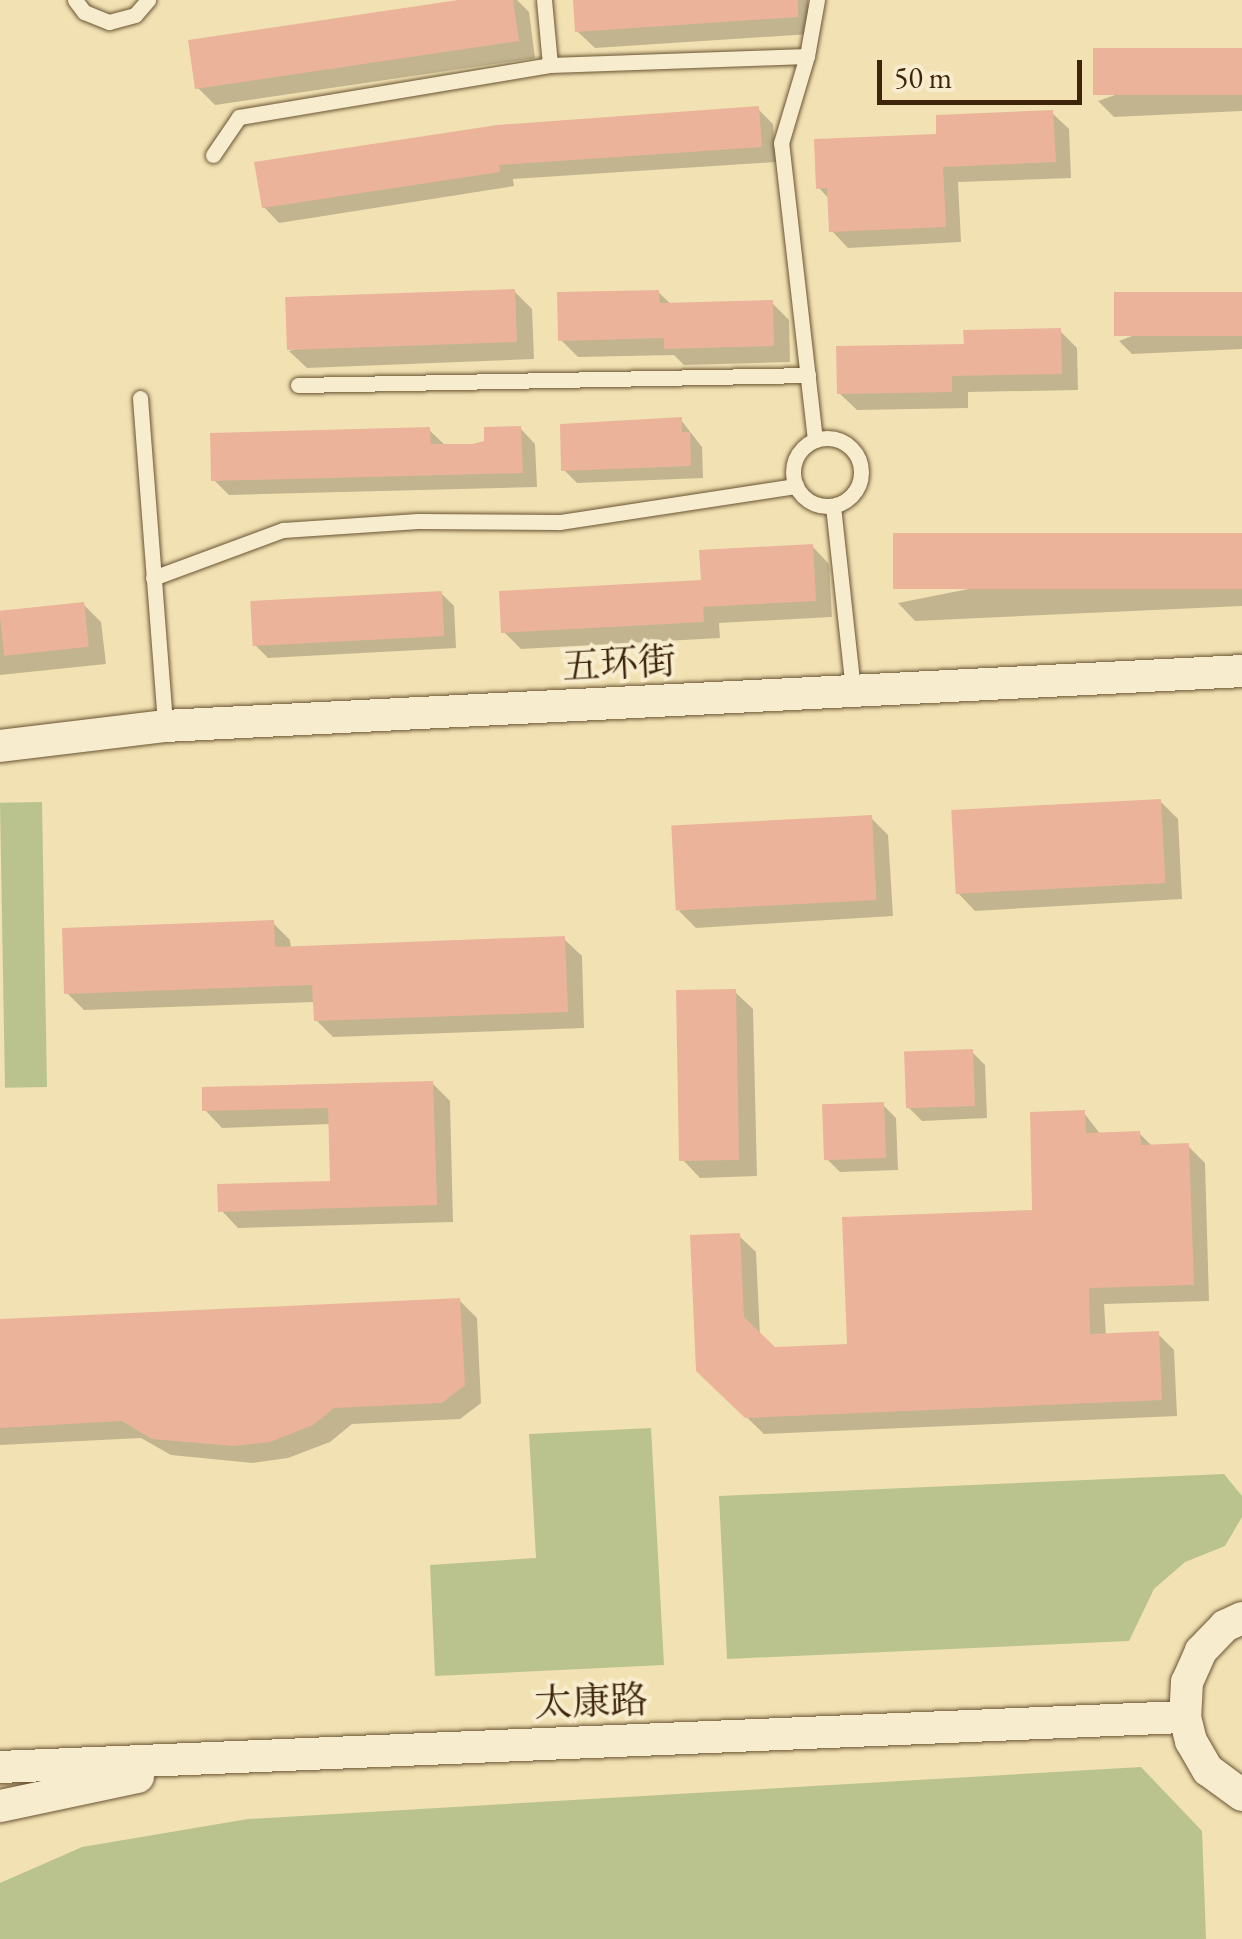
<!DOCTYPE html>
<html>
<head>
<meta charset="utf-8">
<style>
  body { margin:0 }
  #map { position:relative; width:1242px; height:1939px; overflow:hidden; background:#f2e2b3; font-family:"EB Garamond","Noto Serif SC",serif }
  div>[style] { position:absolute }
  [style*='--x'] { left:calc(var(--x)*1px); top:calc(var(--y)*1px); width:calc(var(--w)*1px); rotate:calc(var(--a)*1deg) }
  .green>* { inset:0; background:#bac38d; transform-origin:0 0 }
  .shadow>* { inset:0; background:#0003 }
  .building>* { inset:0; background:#ebb49a; transform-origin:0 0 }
  .roads { filter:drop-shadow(0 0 2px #6a5434) drop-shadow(0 0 2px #6a5434) }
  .lane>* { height:15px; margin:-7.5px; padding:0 7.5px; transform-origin:7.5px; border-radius:7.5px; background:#f7ecce }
  .lane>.ring { margin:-7.5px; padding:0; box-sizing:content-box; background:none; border:15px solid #f7ecce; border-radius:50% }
  .street>* { height:32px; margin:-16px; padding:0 16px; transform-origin:16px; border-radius:16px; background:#f7ecce }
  span { translate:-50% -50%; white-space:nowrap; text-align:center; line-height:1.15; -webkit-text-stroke:8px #f7ecce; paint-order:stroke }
  .street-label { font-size:38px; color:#3d240a }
  .scale { position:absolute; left:877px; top:60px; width:205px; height:45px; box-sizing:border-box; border:5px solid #3d240a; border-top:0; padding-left:12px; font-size:30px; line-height:35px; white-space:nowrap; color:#3d240a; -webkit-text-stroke:8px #f7ecce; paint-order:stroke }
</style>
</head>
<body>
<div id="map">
  <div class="green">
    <i style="left:42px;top:802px;width:285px;height:42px;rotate:89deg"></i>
    <i style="clip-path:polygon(651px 1428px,664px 1665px,435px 1676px,430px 1565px,536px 1558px,529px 1434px)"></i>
    <i style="clip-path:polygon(1224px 1474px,1242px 1496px,1242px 1517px,1225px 1546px,1185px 1562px,1154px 1589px,1129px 1641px,727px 1659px,719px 1496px)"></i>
    <i style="clip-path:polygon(1141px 1767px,1202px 1831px,1206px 1939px,0 1939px,0 1883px,82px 1847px,248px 1819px)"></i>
  </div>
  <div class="shadow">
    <i style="clip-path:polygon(475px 0,517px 0,529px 12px,535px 58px,215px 105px,197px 87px)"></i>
    <i style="clip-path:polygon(575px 0,808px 0,810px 34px,595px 48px,577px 31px)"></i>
    <i style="clip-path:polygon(1242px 50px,1242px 111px,1114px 117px,1098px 101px)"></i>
    <i style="clip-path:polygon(758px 109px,773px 124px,776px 162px,513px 179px,514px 186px,279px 223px,264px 207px)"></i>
    <i style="clip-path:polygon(1052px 113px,1069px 129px,1071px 178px,958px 182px,961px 242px,848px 248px,832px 231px,830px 200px,819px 188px,939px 137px)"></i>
    <i style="clip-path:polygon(514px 291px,532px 309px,534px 359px,307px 368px,289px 351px)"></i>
    <i style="clip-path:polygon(658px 292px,672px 305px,772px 303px,789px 320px,790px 362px,684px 365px,674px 355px,578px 357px,561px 340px)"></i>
    <i style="clip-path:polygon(1242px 294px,1242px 349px,1132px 354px,1119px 341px)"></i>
    <i style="clip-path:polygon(1060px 331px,1077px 348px,1078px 390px,968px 392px,968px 408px,857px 410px,839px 393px)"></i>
    <i style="clip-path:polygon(681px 420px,702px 447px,703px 478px,577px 483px,564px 470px)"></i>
    <i style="clip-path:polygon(520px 428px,535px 444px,537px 487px,229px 495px,214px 480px,429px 430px,445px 445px,473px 447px)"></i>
    <i style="clip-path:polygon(1242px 535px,1242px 606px,915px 621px,898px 603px)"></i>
    <i style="clip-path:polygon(812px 546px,829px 564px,832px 617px,719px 623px,720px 638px,521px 649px,504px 632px,703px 582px)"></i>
    <i style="clip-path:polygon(441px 593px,454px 606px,456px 648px,268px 658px,255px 645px)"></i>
    <i style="clip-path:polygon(84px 605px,101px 622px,106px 664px,0 675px,0 614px)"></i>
    <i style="clip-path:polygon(1160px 801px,1178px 819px,1182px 899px,975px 911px,958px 893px)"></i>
    <i style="clip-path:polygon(871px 818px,888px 835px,893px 916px,696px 928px,679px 911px)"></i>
    <i style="clip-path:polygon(273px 923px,290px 940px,291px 949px,564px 939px,582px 956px,584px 1028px,333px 1037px,316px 1020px,315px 1002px,84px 1010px,67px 993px)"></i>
    <i style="clip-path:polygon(735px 992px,753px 1009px,757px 1176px,700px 1178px,683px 1160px)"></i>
    <i style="clip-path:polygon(972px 1052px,985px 1065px,987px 1118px,922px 1121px,909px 1108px)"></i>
    <i style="clip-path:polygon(432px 1083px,450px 1101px,453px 1222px,238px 1228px,221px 1210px,332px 1183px,331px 1124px,222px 1128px,205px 1110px)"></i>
    <i style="clip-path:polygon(883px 1105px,896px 1118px,898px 1170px,840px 1172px,827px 1159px)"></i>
    <i style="clip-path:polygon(1084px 1113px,1101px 1135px,1139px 1133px,1153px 1147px,1188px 1146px,1205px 1163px,1209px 1301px,1104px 1304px,1106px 1336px,1158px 1334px,1174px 1350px,1177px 1416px,764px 1434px,698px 1370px,739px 1236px,756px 1252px,760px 1336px,774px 1350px,850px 1347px,1035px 1213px)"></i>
    <i style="clip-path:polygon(459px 1300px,477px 1318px,481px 1403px,460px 1419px,352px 1424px,330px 1442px,288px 1458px,253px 1463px,171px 1455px,141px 1438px,0 1445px,0 1321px)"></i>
  </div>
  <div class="building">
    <i style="clip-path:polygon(458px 0,513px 0,519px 41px,195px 89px,188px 40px)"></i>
    <i style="clip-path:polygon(573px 0,798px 0,798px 17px,575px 32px)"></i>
    <i style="left:1242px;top:48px;width:47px;height:149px;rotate:90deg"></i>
    <i style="clip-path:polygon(759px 106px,762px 147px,499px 165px,500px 172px,262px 208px,254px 162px,497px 125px)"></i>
    <i style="clip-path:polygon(1053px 110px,1056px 162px,943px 167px,946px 227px,829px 232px,827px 188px,816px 189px,814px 139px,936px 134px,936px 115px)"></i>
    <i style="left:515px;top:289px;width:53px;height:230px;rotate:88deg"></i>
    <i style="clip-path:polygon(659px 290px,660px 303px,773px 300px,774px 346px,664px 349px,664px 338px,558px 341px,557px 292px)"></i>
    <i style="left:1242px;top:292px;width:44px;height:128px;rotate:90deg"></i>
    <i style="clip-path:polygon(1061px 328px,1062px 374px,952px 376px,952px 392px,837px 394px,836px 346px,964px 344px,963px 330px)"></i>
    <i style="clip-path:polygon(682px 417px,682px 432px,690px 432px,691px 466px,561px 471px,560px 424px)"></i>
    <i style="clip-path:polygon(521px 426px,523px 473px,211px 481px,210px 433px,430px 427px,431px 444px,472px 444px,484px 441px,484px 427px)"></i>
    <i style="left:1242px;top:533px;width:56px;height:349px;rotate:90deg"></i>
    <i style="clip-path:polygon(813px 544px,816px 601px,703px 607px,704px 622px,501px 633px,499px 591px,701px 580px,699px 550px)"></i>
    <i style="left:442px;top:591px;width:45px;height:192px;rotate:87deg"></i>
    <i style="left:84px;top:602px;width:45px;height:85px;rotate:84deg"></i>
    <i style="left:1161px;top:799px;width:84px;height:210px;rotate:87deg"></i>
    <i style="left:872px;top:815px;width:85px;height:201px;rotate:87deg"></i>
    <i style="clip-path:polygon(274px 920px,275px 947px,565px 936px,568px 1012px,314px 1021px,312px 985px,64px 994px,62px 928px)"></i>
    <i style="left:736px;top:989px;width:171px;height:60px;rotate:89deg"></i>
    <i style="left:973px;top:1049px;width:57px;height:69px;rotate:88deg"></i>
    <i style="clip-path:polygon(433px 1081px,437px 1205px,218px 1212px,217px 1184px,330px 1181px,328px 1108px,202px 1111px,202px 1087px)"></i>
    <i style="left:884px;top:1102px;width:56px;height:62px;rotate:88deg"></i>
    <i style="clip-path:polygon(1085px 1110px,1086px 1133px,1140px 1131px,1141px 1145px,1189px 1143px,1194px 1285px,1089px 1288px,1090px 1334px,1159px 1331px,1162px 1400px,745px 1418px,696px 1371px,690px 1235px,740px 1233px,744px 1317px,775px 1347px,847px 1344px,842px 1217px,1032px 1210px,1030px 1112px)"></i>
    <i style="clip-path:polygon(460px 1298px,465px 1385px,442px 1403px,334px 1408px,313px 1425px,270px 1442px,234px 1446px,152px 1439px,122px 1421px,0 1428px,0 1319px)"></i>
  </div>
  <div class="roads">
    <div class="lane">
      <i style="--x:75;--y:0;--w:15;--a:53"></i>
      <i style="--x:84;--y:12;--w:27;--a:22"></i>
      <i style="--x:109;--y:22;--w:27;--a:-15"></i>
      <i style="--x:135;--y:15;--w:20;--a:-49"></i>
      <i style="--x:544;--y:0;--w:65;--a:84.7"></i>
      <i style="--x:213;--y:155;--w:46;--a:-55.6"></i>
      <i style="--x:239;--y:117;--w:315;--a:-9.5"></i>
      <i style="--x:550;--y:65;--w:257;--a:-2"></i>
      <i style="--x:298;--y:385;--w:510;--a:-1.12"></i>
      <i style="--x:140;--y:398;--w:329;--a:85.6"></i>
      <i class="ring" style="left:793px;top:438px;width:53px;height:53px"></i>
      <i style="--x:815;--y:440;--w:299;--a:-96.5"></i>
      <i style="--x:781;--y:143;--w:91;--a:-73.4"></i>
      <i style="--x:807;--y:56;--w:57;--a:-79.9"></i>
      <i style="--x:833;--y:506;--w:186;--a:83.8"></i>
      <i style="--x:153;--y:578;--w:139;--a:-20.3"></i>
      <i style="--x:283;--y:530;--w:135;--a:-3.8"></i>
      <i style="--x:418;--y:521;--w:142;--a:0.4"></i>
      <i style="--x:560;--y:522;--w:239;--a:-8.7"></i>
    </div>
    <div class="street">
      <i style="--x:0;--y:746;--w:166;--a:-6.9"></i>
      <i style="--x:165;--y:726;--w:1078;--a:-2.92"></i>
      <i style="--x:1242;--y:1618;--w:19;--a:155"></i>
      <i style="--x:1225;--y:1626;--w:35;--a:134"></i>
      <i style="--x:1201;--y:1651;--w:34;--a:114"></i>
      <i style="--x:1187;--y:1682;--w:35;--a:93"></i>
      <i style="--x:1185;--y:1717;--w:25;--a:76"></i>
      <i style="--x:1191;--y:1741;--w:34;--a:60"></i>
      <i style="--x:1208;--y:1770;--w:42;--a:36.3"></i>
      <i style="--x:0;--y:1767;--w:1186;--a:-2.42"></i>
      <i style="--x:0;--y:1806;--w:141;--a:-11.9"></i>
    </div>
  </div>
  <div class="street-label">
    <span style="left:619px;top:663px;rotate:-3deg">五环街</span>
    <span style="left:591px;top:1701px;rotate:-2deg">太康路</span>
  </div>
  <div class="scale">50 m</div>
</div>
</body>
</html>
